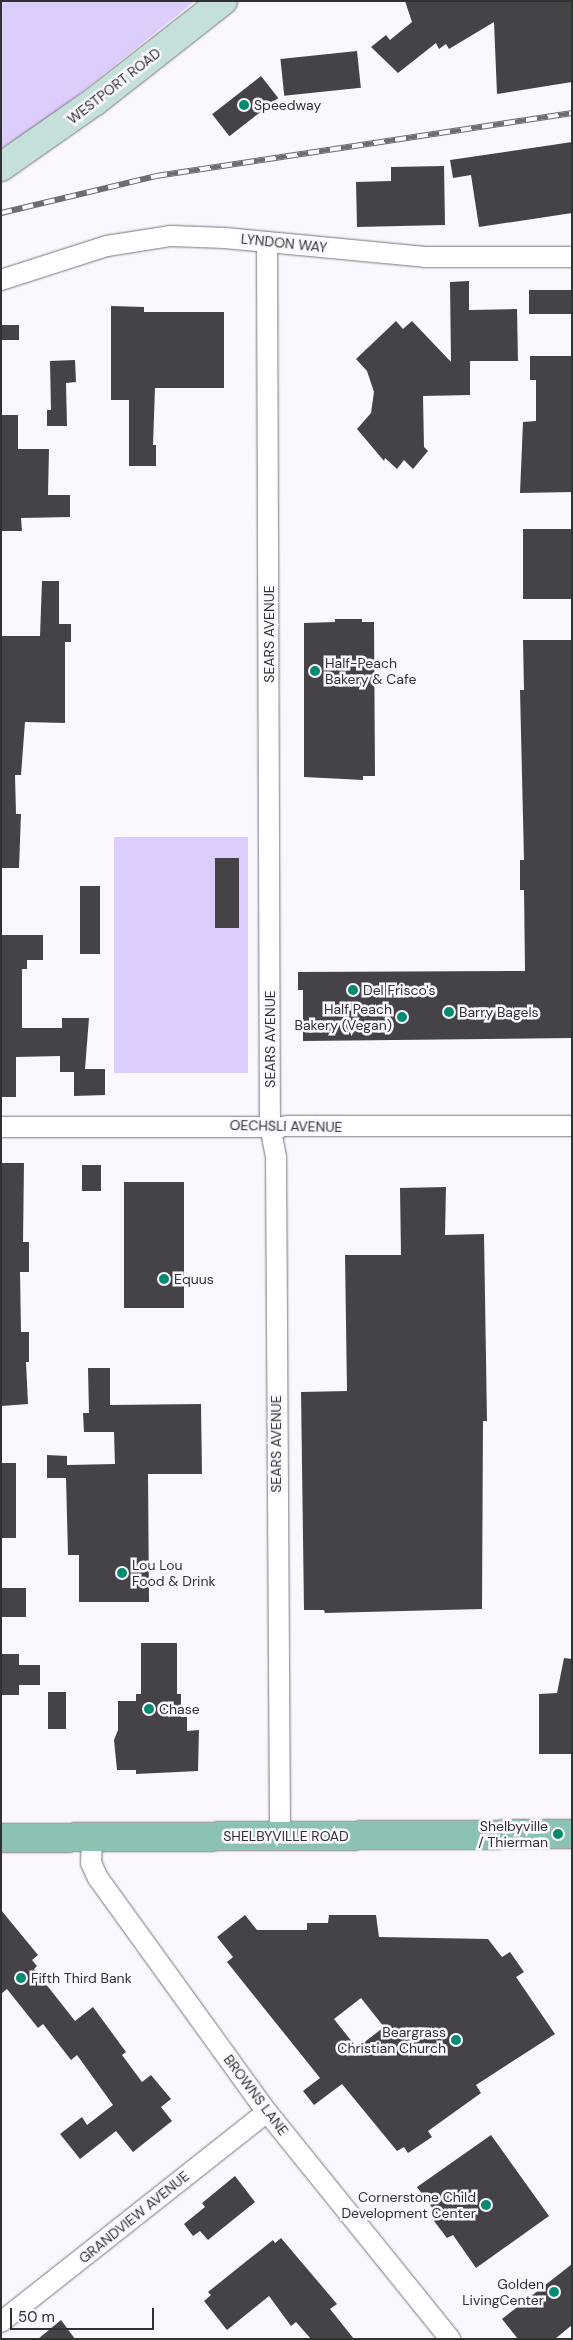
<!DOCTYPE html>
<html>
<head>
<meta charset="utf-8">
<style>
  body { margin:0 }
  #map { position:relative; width:573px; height:2340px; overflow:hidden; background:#faf8fe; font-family:"DM Sans",sans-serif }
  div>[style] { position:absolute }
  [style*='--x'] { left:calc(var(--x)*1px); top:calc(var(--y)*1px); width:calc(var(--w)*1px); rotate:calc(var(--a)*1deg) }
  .green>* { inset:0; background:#dccdfd; transform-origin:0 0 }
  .building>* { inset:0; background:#454348; transform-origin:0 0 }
  .roads { filter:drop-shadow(0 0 1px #76757a) drop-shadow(0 0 1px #76757a) }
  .minor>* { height:20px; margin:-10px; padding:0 10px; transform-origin:10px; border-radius:10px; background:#fff }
  .secondary>* { height:28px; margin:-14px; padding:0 14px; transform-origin:14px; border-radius:14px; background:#c5e0da }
  .primary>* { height:28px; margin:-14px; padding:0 14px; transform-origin:14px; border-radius:14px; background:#8cc2b4 }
  .rail>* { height:5.5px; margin-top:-2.75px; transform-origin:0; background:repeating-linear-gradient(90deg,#faf8fe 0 11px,#6d6c6f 0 22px); box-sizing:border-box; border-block:1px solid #6d6c6f }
  .dots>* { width:14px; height:14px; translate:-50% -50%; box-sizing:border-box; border:2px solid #faf8fe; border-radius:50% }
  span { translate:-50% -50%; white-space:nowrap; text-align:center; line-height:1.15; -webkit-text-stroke:5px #faf8fe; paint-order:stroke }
  .street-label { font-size:14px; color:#313032 }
  .poi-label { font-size:14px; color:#313032 }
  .left { translate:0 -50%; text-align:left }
  .right { translate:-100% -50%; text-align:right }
  .frame { position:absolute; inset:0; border:2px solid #313032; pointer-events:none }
  .scale { position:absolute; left:10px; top:2308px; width:144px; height:22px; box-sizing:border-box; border:2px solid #313032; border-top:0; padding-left:6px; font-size:15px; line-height:18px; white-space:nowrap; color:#313032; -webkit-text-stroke:4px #faf8fe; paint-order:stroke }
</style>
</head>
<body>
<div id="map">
  <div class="green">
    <i style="clip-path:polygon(1px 1px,195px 1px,45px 121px,1px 148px)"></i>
    <i style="left:248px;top:837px;width:236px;height:134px;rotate:90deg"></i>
  </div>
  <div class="building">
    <i style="clip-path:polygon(405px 1px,572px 1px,572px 82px,497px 94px,494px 22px,449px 49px,446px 44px,439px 49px,436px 43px,398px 73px,371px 47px,386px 35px,390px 40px,412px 22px)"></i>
    <i style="left:357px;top:51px;width:37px;height:77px;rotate:84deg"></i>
    <i style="left:261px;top:76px;width:28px;height:62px;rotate:52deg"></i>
    <i style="clip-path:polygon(572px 142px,572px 213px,479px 227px,471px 175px,453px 178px,450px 160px)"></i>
    <i style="clip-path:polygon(444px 166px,445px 225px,357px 227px,356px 182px,391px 181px,391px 167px)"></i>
    <i style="clip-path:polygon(469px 281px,469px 310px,517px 309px,518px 361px,470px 361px,470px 395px,423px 396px,424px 447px,428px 451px,413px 469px,404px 460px,397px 469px,385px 458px,384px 461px,357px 429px,371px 413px,374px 392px,367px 371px,356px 359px,396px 321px,403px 329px,412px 321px,451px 362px,450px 282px)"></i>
    <i style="left:529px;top:290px;width:43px;height:24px"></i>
    <i style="clip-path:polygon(111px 306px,144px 307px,144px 312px,224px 312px,224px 388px,155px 388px,153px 445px,156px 445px,156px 466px,129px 466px,129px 400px,111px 400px)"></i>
    <i style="left:1px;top:325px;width:18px;height:15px"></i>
    <i style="clip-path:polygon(530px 356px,572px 356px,572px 492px,520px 493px,523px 422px,536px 421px,536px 380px,530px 380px)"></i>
    <i style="clip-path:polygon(75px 360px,76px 382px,66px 383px,67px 426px,47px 426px,47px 410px,51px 410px,50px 361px)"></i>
    <i style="clip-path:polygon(1px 415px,18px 415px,18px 449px,49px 449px,48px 495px,70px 495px,70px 517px,21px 518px,22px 531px,1px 531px)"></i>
    <i style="left:523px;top:529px;width:49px;height:70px"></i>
    <i style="clip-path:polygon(42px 581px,59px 581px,59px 624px,71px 624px,71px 642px,65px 642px,65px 723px,25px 722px,21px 775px,15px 775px,16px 814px,21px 814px,19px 868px,1px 868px,1px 636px,40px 636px)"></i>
    <i style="clip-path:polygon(335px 619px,362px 619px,362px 622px,374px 622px,375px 776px,363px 776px,363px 780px,304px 777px,304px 623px,335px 622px)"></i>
    <i style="clip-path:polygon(523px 640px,572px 640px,572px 1038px,303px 1041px,303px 990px,298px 990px,298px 972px,525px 971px,524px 890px,520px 890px,520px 860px,524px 860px,520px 690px,524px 690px)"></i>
    <i style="left:215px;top:858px;width:24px;height:70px"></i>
    <i style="left:80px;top:886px;width:20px;height:68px"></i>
    <i style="clip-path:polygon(1px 935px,43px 935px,43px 960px,27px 960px,27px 969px,22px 969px,22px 1028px,62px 1028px,62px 1018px,89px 1018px,85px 1069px,105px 1069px,105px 1095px,74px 1096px,74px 1072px,60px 1072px,60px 1056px,16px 1057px,16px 1097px,1px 1097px)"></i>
    <i style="clip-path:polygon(1px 1163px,24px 1163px,23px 1242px,29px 1242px,29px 1272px,20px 1272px,21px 1332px,29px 1332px,29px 1362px,26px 1362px,28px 1404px,1px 1406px)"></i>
    <i style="left:82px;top:1165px;width:19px;height:26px"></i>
    <i style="left:184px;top:1182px;width:126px;height:60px;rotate:90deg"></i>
    <i style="clip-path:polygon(446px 1187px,445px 1235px,484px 1234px,487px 1421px,483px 1421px,482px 1609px,325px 1613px,324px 1610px,304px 1610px,301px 1392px,347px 1391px,345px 1255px,401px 1255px,400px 1188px)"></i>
    <i style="clip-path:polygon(88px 1368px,110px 1368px,110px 1405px,201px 1404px,202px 1474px,148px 1474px,149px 1602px,79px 1602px,79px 1555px,68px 1555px,66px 1478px,47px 1478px,47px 1455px,67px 1456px,67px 1465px,115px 1464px,114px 1432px,84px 1432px,83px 1413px,89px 1413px)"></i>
    <i style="left:1px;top:1463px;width:15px;height:75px"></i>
    <i style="left:1px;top:1588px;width:25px;height:29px"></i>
    <i style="clip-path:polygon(141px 1643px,177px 1643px,177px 1694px,181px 1694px,181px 1717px,187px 1717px,187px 1731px,199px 1730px,198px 1771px,136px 1774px,136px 1770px,117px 1770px,114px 1740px,118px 1730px,118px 1701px,136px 1701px,136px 1694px,141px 1694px)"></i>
    <i style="clip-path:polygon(1px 1654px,19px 1654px,19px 1665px,40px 1665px,40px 1685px,19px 1685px,19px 1695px,1px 1695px)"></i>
    <i style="clip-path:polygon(564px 1658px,572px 1659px,572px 1754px,539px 1754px,539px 1694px,557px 1693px)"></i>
    <i style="left:48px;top:1692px;width:18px;height:37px"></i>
    <i style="clip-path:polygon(1px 1910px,38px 1955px,32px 1960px,37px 1966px,34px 1969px,75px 2021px,93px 2007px,126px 2052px,122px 2055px,142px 2082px,151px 2075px,171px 2099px,161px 2107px,172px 2121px,133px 2152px,116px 2131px,80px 2159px,60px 2134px,82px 2117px,87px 2125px,113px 2105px,77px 2055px,71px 2060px,43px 2024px,38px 2028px,7px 1989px,1px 1994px)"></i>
    <i style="clip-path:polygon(evenodd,245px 1915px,257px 1930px,307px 1930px,307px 1923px,328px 1923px,329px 1915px,376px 1915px,379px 1937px,488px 1939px,502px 1957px,510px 1952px,524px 1972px,516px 1977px,555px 2034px,476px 2085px,481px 2093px,428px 2131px,432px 2137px,408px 2153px,404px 2147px,397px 2151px,342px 2084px,314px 2105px,303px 2091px,320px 2078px,227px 1962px,233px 1957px,217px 1937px,245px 1915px,361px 1998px,384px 2027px,357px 2048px,334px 2019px,361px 1998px)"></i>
    <i style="clip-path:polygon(491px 2135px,549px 2216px,476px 2268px,453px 2235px,447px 2238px,434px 2221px,439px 2217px,417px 2187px)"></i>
    <i style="clip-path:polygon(235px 2176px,255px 2202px,208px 2240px,200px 2231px,193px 2236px,184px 2224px,205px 2207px,202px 2203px)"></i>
    <i style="clip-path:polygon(281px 2238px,337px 2304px,330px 2309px,354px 2339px,311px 2339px,296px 2322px,291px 2326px,269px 2296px,227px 2330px,204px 2301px,211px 2295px,208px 2292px,273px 2240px,275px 2243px)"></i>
    <i style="clip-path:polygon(572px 2264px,572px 2325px,555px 2339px,518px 2339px,502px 2319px)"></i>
    <i style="clip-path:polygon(61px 2320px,75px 2339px,38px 2339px)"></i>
  </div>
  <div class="roads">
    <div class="minor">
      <i style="--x:267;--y:242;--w:884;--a:89.81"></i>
      <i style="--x:270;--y:1126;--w:32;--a:79"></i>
      <i style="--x:276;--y:1157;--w:679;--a:89.66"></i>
      <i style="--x:1;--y:280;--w:111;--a:-17.8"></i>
      <i style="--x:107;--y:246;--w:65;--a:-8.9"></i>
      <i style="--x:171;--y:236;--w:54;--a:2.1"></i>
      <i style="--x:225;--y:238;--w:201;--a:5.4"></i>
      <i style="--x:425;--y:257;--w:147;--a:0"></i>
      <i style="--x:1;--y:1127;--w:571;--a:-0.1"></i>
      <i style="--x:92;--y:1837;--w:26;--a:92"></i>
      <i style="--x:91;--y:1863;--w:17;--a:65"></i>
      <i style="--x:98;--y:1878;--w:289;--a:54.2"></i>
      <i style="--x:267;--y:2112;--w:292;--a:51.1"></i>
      <i style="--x:1;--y:2322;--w:339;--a:-38.3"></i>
    </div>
    <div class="secondary">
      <i style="--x:1;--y:167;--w:113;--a:-35"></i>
      <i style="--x:94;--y:102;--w:164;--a:-38.1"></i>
    </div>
    <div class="primary">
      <i style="--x:1;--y:1838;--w:571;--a:-0.4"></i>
    </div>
  </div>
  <div class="rail">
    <i style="--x:1;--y:213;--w:159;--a:-13.4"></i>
    <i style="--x:156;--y:176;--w:421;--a:-8.6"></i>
  </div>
  <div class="dots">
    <i style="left:244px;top:105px;background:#048a70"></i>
    <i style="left:315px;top:671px;background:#048a70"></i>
    <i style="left:353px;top:990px;background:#048a70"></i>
    <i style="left:449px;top:1012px;background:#048a70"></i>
    <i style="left:402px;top:1017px;background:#048a70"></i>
    <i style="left:164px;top:1279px;background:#048a70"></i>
    <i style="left:122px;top:1573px;background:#048a70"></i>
    <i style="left:149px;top:1709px;background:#048a70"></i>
    <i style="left:558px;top:1834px;background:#048a70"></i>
    <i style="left:21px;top:1978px;background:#048a70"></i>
    <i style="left:456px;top:2040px;background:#048a70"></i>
    <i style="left:486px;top:2205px;background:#048a70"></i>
    <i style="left:554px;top:2292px;background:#048a70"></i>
  </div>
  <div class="street-label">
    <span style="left:114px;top:86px;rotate:-38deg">WESTPORT ROAD</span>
    <span style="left:284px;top:243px;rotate:6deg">LYNDON WAY</span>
    <span style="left:269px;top:634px;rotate:-90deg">SEARS AVENUE</span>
    <span style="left:270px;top:1039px;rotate:-90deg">SEARS AVENUE</span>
    <span style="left:286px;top:1126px;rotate:1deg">OECHSLI AVENUE</span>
    <span style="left:276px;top:1444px;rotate:-90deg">SEARS AVENUE</span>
    <span style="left:286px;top:1836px">SHELBYVILLE ROAD</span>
    <span style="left:256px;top:2095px;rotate:53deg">BROWNS LANE</span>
    <span style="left:134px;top:2217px;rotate:-39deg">GRANDVIEW AVENUE</span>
  </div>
  <div class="poi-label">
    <span class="left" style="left:254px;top:105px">Speedway</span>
    <span class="left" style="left:325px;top:671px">Half-Peach<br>Bakery &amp; Cafe</span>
    <span class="left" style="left:363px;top:990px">Del Frisco's</span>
    <span class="right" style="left:392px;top:1017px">Half Peach<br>Bakery (Vegan)</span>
    <span class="left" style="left:459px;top:1012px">Barry Bagels</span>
    <span class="left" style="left:174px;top:1279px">Equus</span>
    <span class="left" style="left:132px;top:1573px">Lou Lou<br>Food &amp; Drink</span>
    <span class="left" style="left:159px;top:1709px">Chase</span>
    <span class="right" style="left:548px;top:1834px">Shelbyville<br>/ Thierman</span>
    <span class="left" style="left:31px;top:1978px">Fifth Third Bank</span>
    <span class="right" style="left:446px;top:2040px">Beargrass<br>Christian Church</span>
    <span class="right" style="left:476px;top:2205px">Cornerstone Child<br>Development Center</span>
    <span class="right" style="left:544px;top:2292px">Golden<br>LivingCenter</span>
  </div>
  <div class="frame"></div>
  <div class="scale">50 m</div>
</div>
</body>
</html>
